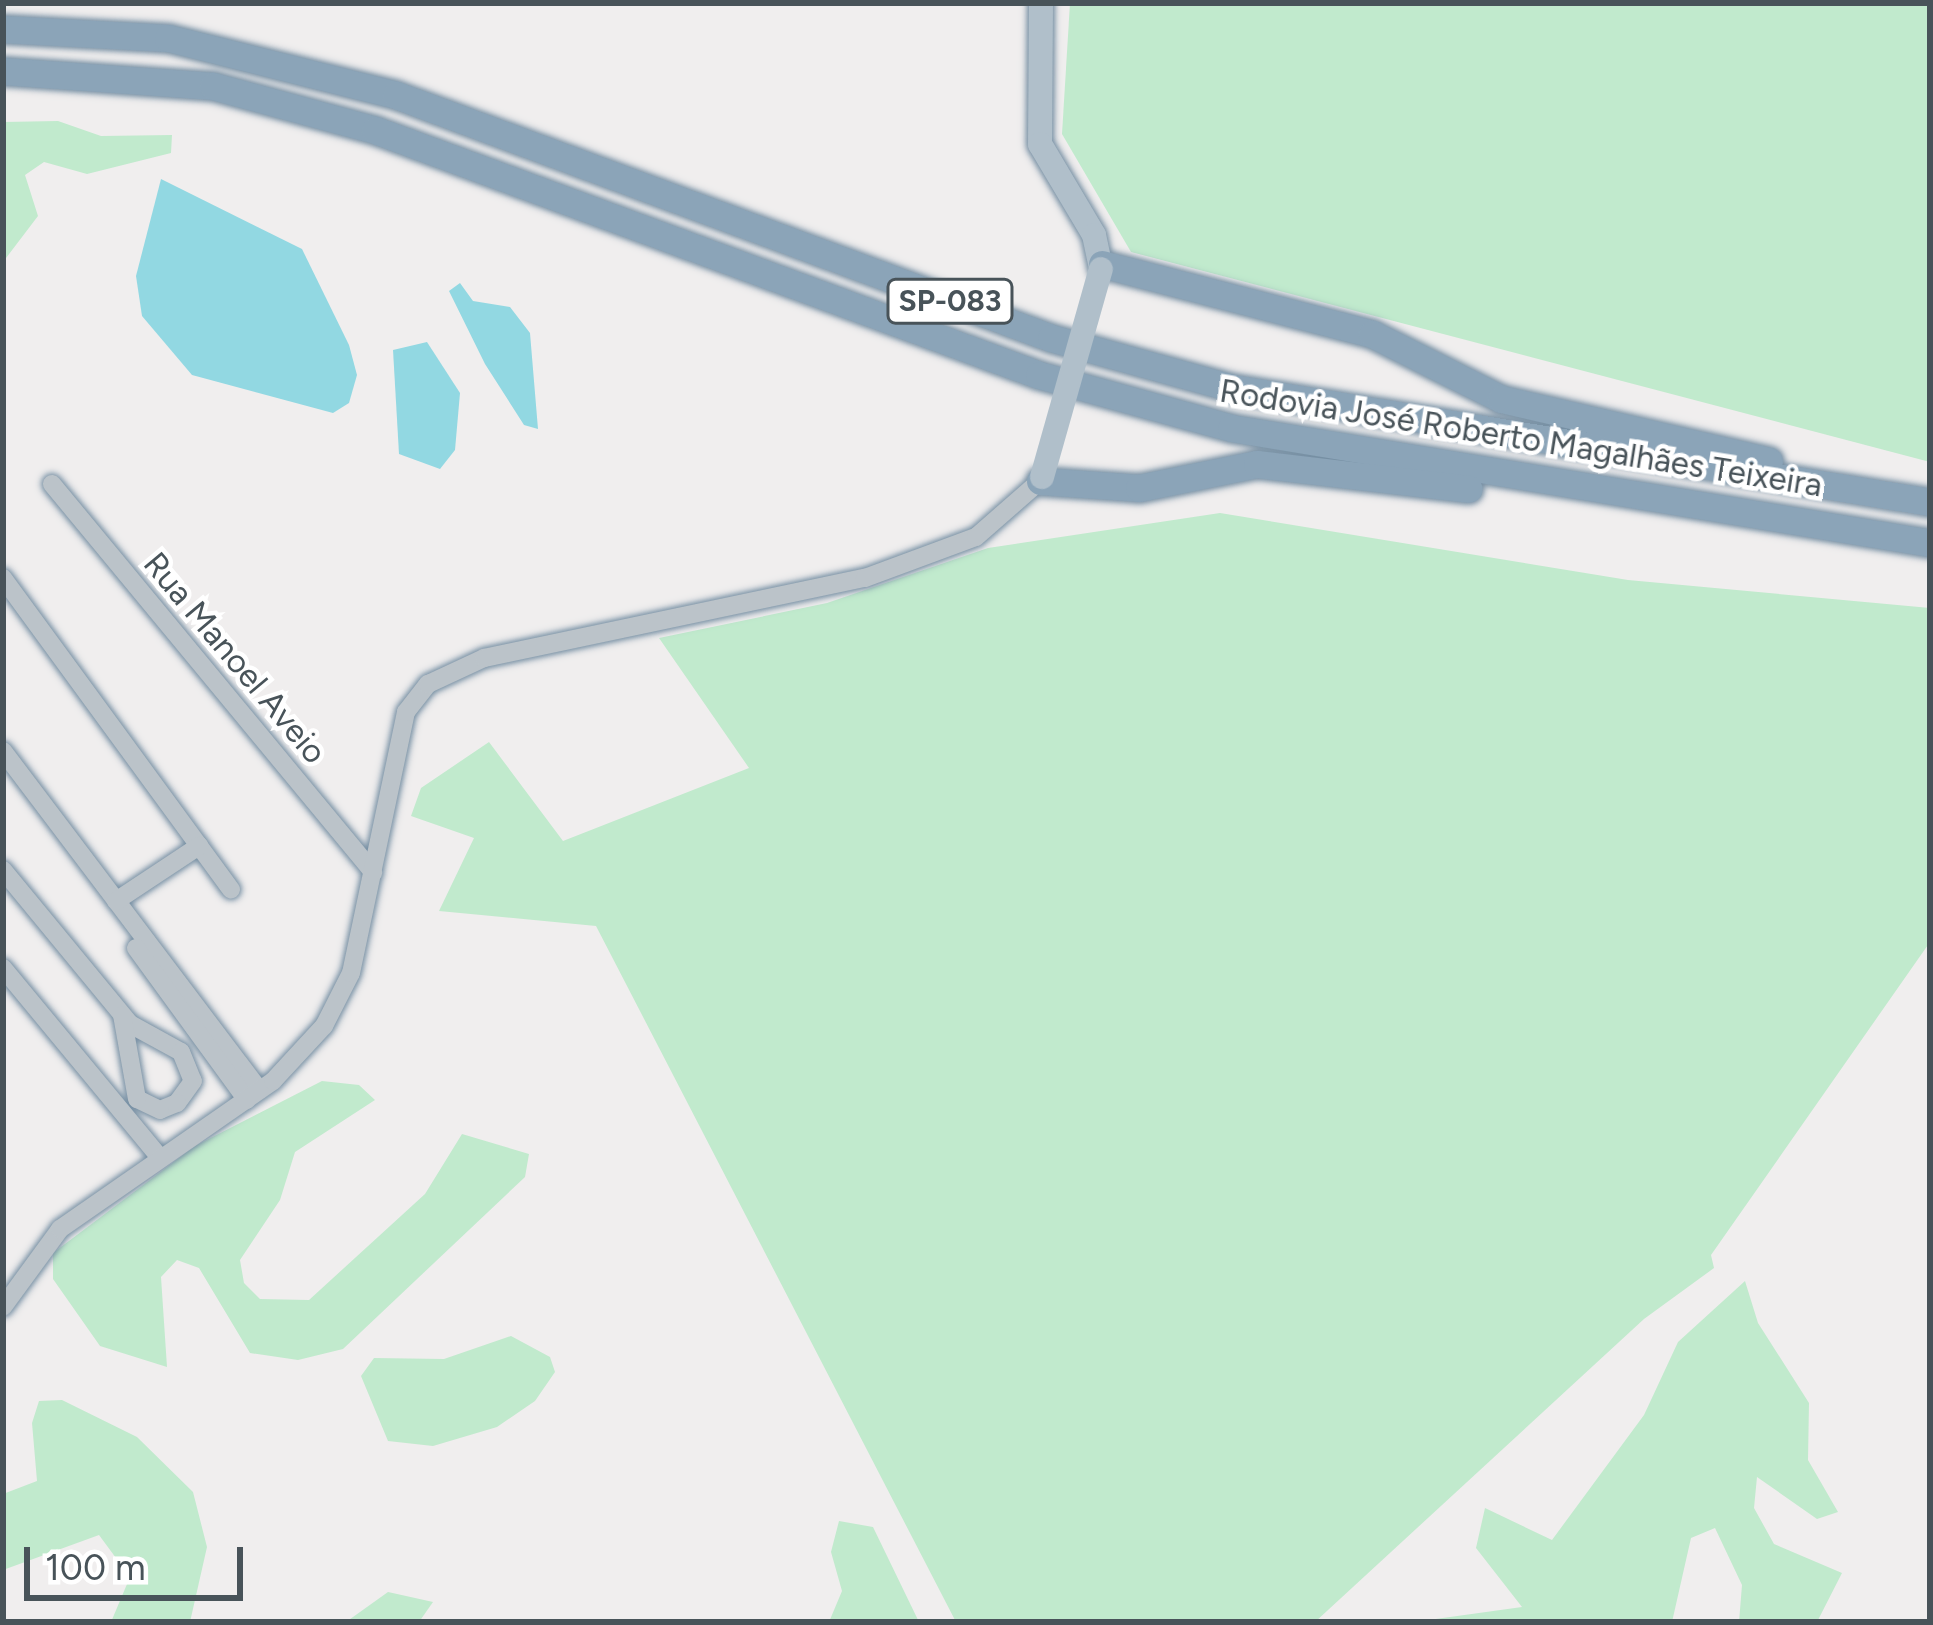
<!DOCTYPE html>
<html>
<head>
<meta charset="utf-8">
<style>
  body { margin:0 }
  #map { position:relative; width:1933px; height:1625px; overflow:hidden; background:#f0eeee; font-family:Figtree,sans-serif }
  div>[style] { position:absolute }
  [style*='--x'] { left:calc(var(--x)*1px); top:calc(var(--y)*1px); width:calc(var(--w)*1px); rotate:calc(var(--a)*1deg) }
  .green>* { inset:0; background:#c1eacd }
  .water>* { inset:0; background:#92d8e2 }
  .roads { filter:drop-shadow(0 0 3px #768fa3) drop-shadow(0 0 3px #768fa3) }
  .minor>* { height:18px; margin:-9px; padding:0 9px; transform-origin:9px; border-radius:9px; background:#bbc3c9 }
  .major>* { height:24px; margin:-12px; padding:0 12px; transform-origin:12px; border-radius:12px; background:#b0bfca }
  .highway>* { height:27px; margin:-13.5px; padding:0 13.5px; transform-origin:13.5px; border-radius:13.5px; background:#8ba4b8 }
  .major-bridge>* { height:24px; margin:-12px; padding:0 12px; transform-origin:12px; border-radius:12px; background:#b0bfca }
  span { translate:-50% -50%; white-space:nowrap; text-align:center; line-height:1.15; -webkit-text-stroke:9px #fff; paint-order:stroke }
  .shield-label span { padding:3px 9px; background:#fff; border:3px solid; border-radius:9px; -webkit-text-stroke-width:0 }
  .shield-label { font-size:30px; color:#485359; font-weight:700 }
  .street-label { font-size:33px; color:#485359 }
  .frame { position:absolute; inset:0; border:6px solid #485359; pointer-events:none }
  .scale { position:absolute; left:24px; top:1547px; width:219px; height:54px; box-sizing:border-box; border:6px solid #485359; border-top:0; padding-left:15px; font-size:36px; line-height:42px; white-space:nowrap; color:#485359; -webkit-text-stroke:9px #fff; paint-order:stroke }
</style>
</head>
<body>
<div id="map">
  <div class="green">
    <i style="clip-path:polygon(1070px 3px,1930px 3px,1930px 462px,1131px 252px,1062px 134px)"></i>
    <i style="clip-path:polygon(58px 121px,101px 136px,172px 135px,171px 153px,87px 174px,44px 162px,25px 175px,38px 216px,3px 262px,3px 122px)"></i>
    <i style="clip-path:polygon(1220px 513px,1628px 580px,1930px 608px,1930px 942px,1711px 1255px,1714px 1268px,1644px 1319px,1315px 1622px,956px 1622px,596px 926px,439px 911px,474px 838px,411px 816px,421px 788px,489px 742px,563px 841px,749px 768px,659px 638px,827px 603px,988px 548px)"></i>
    <i style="clip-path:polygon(322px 1081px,359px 1085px,375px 1100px,295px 1152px,280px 1200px,240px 1260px,244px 1283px,260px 1299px,309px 1300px,425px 1194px,462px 1134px,529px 1154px,525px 1177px,343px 1349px,298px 1360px,250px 1353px,199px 1268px,177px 1260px,161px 1277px,167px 1367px,100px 1346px,53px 1279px,53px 1253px,195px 1146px)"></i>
    <i style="clip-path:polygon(1745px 1281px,1758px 1323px,1809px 1403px,1808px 1460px,1838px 1512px,1817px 1519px,1757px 1477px,1754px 1508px,1774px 1544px,1842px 1573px,1817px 1622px,1739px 1622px,1742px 1585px,1715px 1528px,1691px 1538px,1672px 1622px,1414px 1622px,1522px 1607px,1476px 1548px,1485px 1508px,1552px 1540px,1644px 1415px,1678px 1342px)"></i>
    <i style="clip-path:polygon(511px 1336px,550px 1357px,555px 1372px,535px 1401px,497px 1427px,433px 1446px,388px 1441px,361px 1376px,374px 1358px,444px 1359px)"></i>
    <i style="clip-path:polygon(62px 1400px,137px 1437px,193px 1492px,207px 1547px,190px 1622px,111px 1622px,130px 1577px,99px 1535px,3px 1570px,3px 1494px,37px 1481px,32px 1423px,39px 1401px)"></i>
    <i style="clip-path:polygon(839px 1521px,873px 1527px,919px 1622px,829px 1622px,842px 1591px,831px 1552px)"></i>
    <i style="clip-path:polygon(388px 1592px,433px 1602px,419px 1622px,346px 1622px)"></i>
  </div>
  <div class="water">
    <i style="clip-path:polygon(161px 179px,302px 249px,349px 345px,357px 375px,349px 403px,333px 413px,192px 375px,142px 316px,136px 276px)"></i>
    <i style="clip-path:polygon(460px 283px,473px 301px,510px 307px,530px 333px,538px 429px,524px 425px,485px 364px,449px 291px)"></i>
    <i style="clip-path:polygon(427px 342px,460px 393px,455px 450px,440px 469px,399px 454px,393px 350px)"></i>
  </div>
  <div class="roads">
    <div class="minor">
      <i style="--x:52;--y:484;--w:504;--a:50.4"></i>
      <i style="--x:3;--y:578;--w:386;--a:53.8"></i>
      <i style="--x:3;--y:751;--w:425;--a:52.9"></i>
      <i style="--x:3;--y:870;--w:200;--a:50.5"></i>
      <i style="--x:130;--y:1024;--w:58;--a:28.8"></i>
      <i style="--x:181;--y:1052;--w:31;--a:68"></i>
      <i style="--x:193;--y:1081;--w:27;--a:126"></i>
      <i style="--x:177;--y:1103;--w:18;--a:158"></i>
      <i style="--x:160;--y:1110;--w:25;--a:-154"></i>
      <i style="--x:137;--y:1099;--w:85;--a:-100.1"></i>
      <i style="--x:116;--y:901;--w:100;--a:-33.5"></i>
      <i style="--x:136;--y:948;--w:188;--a:53.9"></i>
      <i style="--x:3;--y:968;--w:246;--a:50.4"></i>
      <i style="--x:3;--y:1307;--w:97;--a:-53.8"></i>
      <i style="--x:60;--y:1229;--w:259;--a:-34.8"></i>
      <i style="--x:273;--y:1081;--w:75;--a:-47.2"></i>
      <i style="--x:324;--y:1026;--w:59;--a:-63"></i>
      <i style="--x:351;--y:973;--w:267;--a:-78.1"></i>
      <i style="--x:406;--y:712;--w:36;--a:-52"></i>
      <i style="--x:428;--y:684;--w:62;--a:-24.9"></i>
      <i style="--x:484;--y:658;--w:389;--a:-11.9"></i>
      <i style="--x:865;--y:578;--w:118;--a:-20.3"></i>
      <i style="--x:976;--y:537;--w:85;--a:-41.2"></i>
    </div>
    <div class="major">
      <i style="--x:1041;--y:3;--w:141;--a:90.4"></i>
      <i style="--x:1040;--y:144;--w:106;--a:59.3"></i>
      <i style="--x:1094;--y:235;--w:35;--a:78"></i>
    </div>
    <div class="highway">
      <i style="--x:3;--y:29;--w:165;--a:3.1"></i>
      <i style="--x:168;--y:38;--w:235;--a:14"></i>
      <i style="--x:396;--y:95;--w:699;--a:20.35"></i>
      <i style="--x:1051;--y:338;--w:188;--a:15.4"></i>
      <i style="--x:1232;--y:388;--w:707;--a:9.28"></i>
      <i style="--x:3;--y:71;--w:211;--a:4.1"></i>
      <i style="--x:213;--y:86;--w:168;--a:15.2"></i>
      <i style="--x:375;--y:130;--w:708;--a:20.25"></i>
      <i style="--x:1039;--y:375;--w:199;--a:15.4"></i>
      <i style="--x:1231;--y:428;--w:708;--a:9.34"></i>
      <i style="--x:1102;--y:264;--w:279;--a:14.5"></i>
      <i style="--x:1372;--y:334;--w:144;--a:26.7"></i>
      <i style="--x:1501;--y:399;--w:275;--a:13"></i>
      <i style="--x:1040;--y:481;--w:99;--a:4"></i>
      <i style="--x:1139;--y:488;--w:120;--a:-11.5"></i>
      <i style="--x:1257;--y:464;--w:213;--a:6.7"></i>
    </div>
  </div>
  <div class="major-bridge">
    <i style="--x:1042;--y:477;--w:216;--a:-74.2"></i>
  </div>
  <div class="shield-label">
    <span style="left:950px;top:301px">SP-083</span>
  </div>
  <div class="street-label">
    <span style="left:1521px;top:438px;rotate:9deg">Rodovia José Roberto Magalhães Teixeira</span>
    <span style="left:235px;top:658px;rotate:50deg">Rua Manoel Aveio</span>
  </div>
  <div class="frame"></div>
  <div class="scale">100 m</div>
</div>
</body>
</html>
